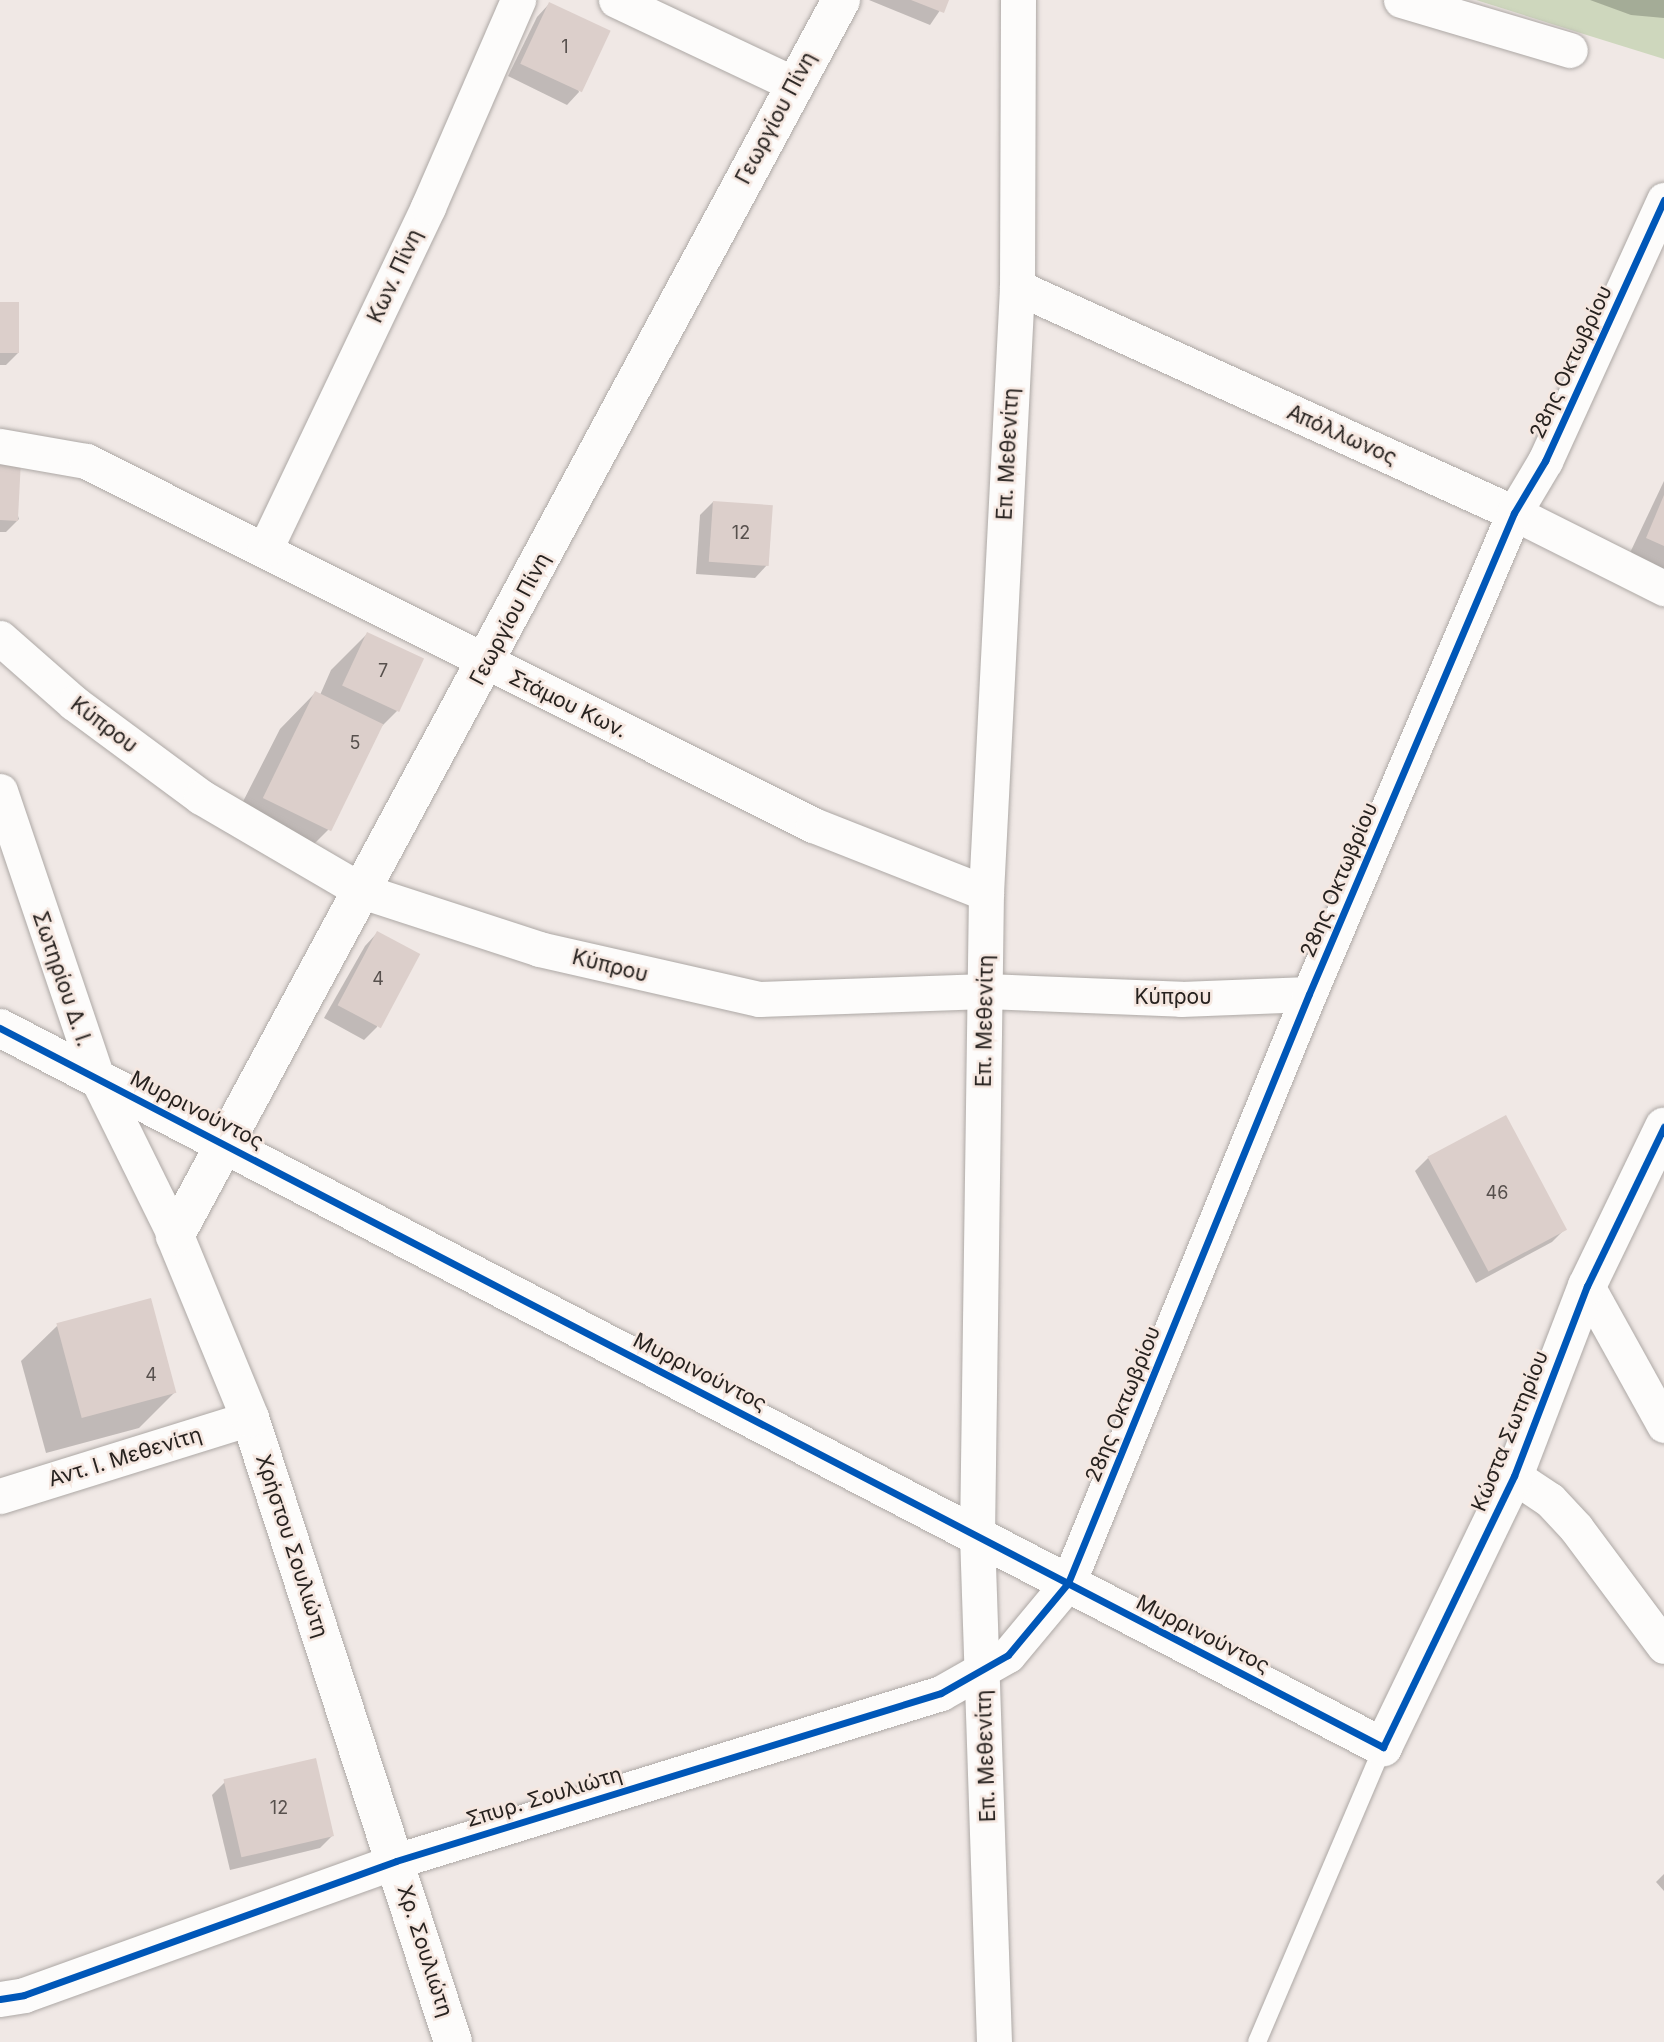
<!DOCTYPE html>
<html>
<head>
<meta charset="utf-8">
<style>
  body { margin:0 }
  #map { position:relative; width:1664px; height:2042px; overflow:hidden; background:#f0e8e5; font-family:Inter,sans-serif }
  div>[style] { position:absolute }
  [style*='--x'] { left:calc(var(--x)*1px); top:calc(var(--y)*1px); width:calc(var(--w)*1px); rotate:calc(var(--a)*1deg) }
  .green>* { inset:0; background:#ced7bd }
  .shadow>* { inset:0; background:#0003 }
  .building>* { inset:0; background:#dccfcb; transform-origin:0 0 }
  .roads { filter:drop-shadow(0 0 2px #ada8a5) drop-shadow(0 0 2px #ada8a5) }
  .service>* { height:18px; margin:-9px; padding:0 9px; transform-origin:9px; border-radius:9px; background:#fdfcfb }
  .minor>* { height:35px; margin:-17.5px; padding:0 17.5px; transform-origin:17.5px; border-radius:17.5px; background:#fdfcfb }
  .tertiary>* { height:38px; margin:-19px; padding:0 19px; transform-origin:19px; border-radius:19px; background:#fdfcfb }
  .cycleway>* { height:7px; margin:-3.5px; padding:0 3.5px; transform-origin:3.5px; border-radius:3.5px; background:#0057b8 }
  span { translate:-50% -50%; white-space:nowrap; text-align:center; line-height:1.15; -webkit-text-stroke:5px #f5e7e0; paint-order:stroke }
  .number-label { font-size:18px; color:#57504d }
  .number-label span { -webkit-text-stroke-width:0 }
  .street-label { font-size:21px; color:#27221f }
</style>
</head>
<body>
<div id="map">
  <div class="green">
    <i style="clip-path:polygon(1476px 0,1664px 0,1664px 59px,1590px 36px)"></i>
  </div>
  <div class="shadow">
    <i style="clip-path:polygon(869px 0,947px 0,930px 25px)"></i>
    <i style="clip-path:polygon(1590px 0,1664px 0,1664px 18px,1631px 15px)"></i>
    <i style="clip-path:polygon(549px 4px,579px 92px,567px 105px,508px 76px,537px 17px)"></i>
    <i style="clip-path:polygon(0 304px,19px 352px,6px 365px,0 365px)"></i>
    <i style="clip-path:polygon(0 462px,19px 519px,6px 532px,0 532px)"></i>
    <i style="clip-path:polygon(1664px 481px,1664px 573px,1628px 557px)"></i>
    <i style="clip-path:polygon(713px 502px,767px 565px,755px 578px,696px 574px,700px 515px)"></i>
    <i style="clip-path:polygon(367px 634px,398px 710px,378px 730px,328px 830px,292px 866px,227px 833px,280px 729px,315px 693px,320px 695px,331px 670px)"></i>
    <i style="clip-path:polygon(377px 933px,377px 1027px,364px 1040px,324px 1018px,365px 946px)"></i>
    <i style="clip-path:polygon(1428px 1158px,1565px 1229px,1552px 1242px,1476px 1283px,1415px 1171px)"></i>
    <i style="clip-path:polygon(57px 1326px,175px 1392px,139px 1428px,46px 1453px,21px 1361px)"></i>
    <i style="clip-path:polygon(225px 1782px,333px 1835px,320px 1848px,230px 1870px,212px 1795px)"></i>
    <i style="clip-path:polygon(1664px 1874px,1664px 1891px,1656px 1882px)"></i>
  </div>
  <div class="building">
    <i style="clip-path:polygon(911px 0,949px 0,944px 13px)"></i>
    <i style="left:549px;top:2px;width:68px;height:68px;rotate:25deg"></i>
    <i style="left:0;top:302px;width:19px;height:51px"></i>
    <i style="left:0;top:460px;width:21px;height:60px;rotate:3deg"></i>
    <i style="clip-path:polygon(1664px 495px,1664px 546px,1646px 538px)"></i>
    <i style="left:713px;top:501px;width:60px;height:61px;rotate:4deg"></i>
    <i style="left:367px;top:632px;width:63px;height:59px;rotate:25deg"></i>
    <i style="left:315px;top:691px;width:76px;height:119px;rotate:26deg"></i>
    <i style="left:377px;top:931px;width:49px;height:84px;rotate:28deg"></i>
    <i style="left:1506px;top:1115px;width:130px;height:89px;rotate:62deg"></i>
    <i style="left:151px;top:1298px;width:98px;height:98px;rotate:75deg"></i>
    <i style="left:316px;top:1758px;width:80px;height:95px;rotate:77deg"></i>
  </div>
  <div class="roads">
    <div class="service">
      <i style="--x:1257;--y:2042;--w:321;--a:-66.9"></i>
    </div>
    <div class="minor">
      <i style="--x:616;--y:0;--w:197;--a:25.3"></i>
      <i style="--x:1401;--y:0;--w:176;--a:16.5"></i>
      <i style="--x:1017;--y:287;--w:546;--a:24.45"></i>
      <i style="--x:1514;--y:513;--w:168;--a:26.6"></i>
      <i style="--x:0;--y:446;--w:87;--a:9.9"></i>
      <i style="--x:86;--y:461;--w:813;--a:26.6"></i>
      <i style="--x:813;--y:825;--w:186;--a:21.5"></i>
      <i style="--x:265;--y:549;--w:379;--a:-64.5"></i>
      <i style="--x:428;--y:207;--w:226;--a:-66.5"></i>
      <i style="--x:0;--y:638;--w:98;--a:41.3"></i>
      <i style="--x:74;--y:703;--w:158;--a:36.5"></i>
      <i style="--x:201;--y:797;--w:186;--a:30.3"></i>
      <i style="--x:362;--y:891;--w:186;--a:18.1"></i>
      <i style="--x:539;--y:949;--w:226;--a:12.8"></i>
      <i style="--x:759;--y:999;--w:227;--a:-2"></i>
      <i style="--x:986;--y:991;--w:195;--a:2.3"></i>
      <i style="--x:1181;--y:999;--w:128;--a:-2.2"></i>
      <i style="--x:0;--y:791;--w:303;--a:71.3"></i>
      <i style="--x:97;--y:1078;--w:176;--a:63.7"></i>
      <i style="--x:1587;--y:1286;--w:159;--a:61"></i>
      <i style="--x:1514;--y:1476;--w:43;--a:33.7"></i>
      <i style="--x:1550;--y:1500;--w:38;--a:47"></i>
      <i style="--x:1576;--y:1528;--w:147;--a:53.3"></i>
      <i style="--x:0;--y:1496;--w:262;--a:-17.3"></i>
      <i style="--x:0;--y:1999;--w:24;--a:-9"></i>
      <i style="--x:24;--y:1995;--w:395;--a:-19.8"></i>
      <i style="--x:396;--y:1861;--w:570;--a:-17.13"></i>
      <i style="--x:941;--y:1693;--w:77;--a:-29.6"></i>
      <i style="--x:1008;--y:1655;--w:94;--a:-50.2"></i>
      <i style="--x:1068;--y:1583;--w:636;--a:-67.75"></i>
      <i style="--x:1309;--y:994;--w:523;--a:-66.92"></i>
      <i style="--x:1514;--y:513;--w:61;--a:-59.2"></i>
      <i style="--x:1545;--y:461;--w:287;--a:-65.5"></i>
      <i style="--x:994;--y:2042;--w:506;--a:-91.92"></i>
      <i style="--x:977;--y:1536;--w:643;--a:-89.2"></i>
      <i style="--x:986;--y:893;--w:607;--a:-87.07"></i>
      <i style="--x:1017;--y:287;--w:287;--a:-89.8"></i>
    </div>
    <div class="tertiary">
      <i style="--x:0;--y:1028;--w:1559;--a:27.47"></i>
      <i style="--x:1383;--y:1747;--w:301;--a:-64.2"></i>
      <i style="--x:1514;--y:1476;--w:204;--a:-69"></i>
      <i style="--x:1587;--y:1286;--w:177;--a:-64.2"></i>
      <i style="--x:453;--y:2042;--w:656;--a:-108.02"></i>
      <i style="--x:250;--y:1418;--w:197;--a:-112.4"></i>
      <i style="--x:175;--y:1236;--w:1404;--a:-61.68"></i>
    </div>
  </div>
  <div class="cycleway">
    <i style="--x:0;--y:1028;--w:1559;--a:27.47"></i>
    <i style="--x:1383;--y:1747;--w:301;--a:-64.2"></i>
    <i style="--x:1514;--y:1476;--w:204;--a:-69"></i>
    <i style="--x:1587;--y:1286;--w:177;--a:-64.2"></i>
    <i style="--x:0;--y:1999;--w:24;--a:-9"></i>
    <i style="--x:24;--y:1995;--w:395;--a:-19.8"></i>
    <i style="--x:396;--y:1861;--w:570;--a:-17.13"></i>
    <i style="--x:941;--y:1693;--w:77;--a:-29.6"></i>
    <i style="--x:1008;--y:1655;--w:94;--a:-50.2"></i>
    <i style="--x:1068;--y:1583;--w:636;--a:-67.75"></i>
    <i style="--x:1309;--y:994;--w:523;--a:-66.92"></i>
    <i style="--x:1514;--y:513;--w:61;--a:-59.2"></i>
    <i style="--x:1545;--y:461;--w:287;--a:-65.5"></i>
  </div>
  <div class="number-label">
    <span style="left:565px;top:47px">1</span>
    <span style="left:741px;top:533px">12</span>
    <span style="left:383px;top:671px">7</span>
    <span style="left:355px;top:743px">5</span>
    <span style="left:378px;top:979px">4</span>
    <span style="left:1497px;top:1193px">46</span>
    <span style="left:151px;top:1375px">4</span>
    <span style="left:279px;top:1808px">12</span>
  </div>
  <div class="street-label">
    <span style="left:776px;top:118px;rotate:-62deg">Γεωργίου Πίνη</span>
    <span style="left:395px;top:276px;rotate:-65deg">Κων. Πίνη</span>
    <span style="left:1571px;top:362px;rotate:-65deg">28ης Οκτωβρίου</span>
    <span style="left:1342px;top:435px;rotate:24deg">Απόλλωνος</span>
    <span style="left:1008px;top:454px;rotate:-87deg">Επ. Μεθενίτη</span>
    <span style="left:510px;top:619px;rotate:-62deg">Γεωργίου Πίνη</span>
    <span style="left:568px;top:704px;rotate:26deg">Στάμου Κων.</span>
    <span style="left:104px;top:725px;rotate:37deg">Κύπρου</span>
    <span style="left:1339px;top:880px;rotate:-67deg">28ης Οκτωβρίου</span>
    <span style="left:610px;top:966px;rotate:14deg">Κύπρου</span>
    <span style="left:62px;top:979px;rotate:71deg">Σωτηρίου Δ. Ι.</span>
    <span style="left:1173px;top:997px">Κύπρου</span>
    <span style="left:985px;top:1021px;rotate:-89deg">Επ. Μεθενίτη</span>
    <span style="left:197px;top:1110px;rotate:27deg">Μυρρινούντος</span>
    <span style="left:700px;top:1372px;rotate:27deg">Μυρρινούντος</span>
    <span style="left:1123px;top:1404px;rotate:-68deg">28ης Οκτωβρίου</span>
    <span style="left:1510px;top:1431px;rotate:-68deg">Κώστα Σωτηρίου</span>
    <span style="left:125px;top:1457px;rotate:-17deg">Αντ. Ι. Μεθενίτη</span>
    <span style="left:292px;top:1546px;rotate:72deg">Χρήστου Σουλιώτη</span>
    <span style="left:1203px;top:1634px;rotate:27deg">Μυρρινούντος</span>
    <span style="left:986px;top:1756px;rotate:-92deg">Επ. Μεθενίτη</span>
    <span style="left:544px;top:1797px;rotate:-17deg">Σπυρ. Σουλιώτη</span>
    <span style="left:425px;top:1951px;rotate:72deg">Χρ. Σουλιώτη</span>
  </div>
</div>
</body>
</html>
